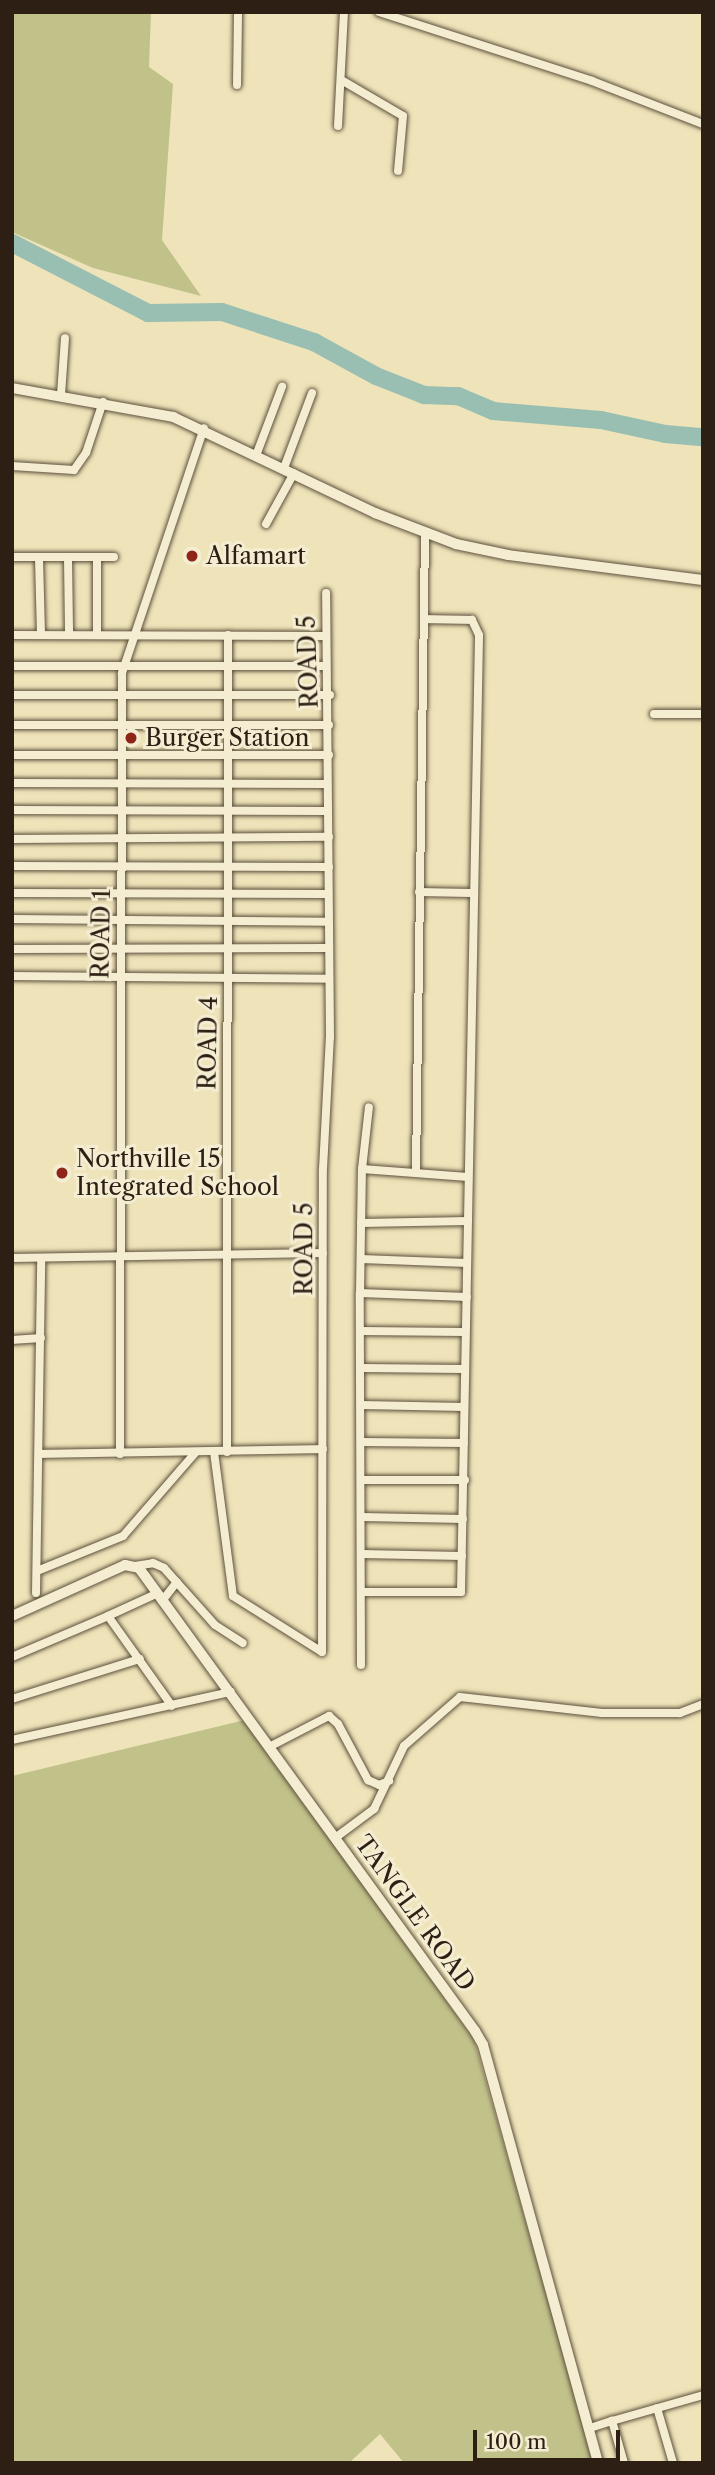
<!DOCTYPE html>
<html>
<head>
<meta charset="utf-8">
<style>
  body { margin:0 }
  #map { position:relative; width:715px; height:2475px; overflow:hidden; background:#eee3b9; font-family:"Libre Caslon Text",serif }
  div>[style] { position:absolute }
  [style*='--x'] { left:calc(var(--x)*1px); top:calc(var(--y)*1px); width:calc(var(--w)*1px); rotate:calc(var(--a)*1deg) }
  .green>* { inset:0; background:#c1c18a }
  .river>* { height:18px; margin:-9px; padding:0 9px; transform-origin:9px; border-radius:9px; background:#99beb2 }
  .roads { filter:drop-shadow(0 0 2px #5d503c) drop-shadow(0 0 2px #5d503c) }
  .street>* { height:8px; margin:-4px; padding:0 4px; transform-origin:4px; border-radius:4px; background:#f4edd2 }
  .secondary>* { height:10px; margin:-5px; padding:0 5px; transform-origin:5px; border-radius:5px; background:#f4edd2 }
  .dots>* { width:19px; height:19px; translate:-50% -50%; box-sizing:border-box; border:4px solid #f4edd2; border-radius:50% }
  span { translate:-50% -50%; white-space:nowrap; text-align:center; line-height:1.15; -webkit-text-stroke:6px #f4edd2; paint-order:stroke }
  .poi-label { font-size:24px; color:#2d1f13 }
  .left { translate:0 -50%; text-align:left }
  .street-label { font-size:24px; color:#2d1f13 }
  .frame { position:absolute; inset:0; border:14px solid #2d1f13; pointer-events:none }
  .scale { position:absolute; left:473px; top:2430px; width:147px; height:32px; box-sizing:border-box; border:4px solid #2d1f13; border-top:0; padding-left:9px; font-size:21px; line-height:24px; white-space:nowrap; color:#2d1f13; -webkit-text-stroke:5px #f4edd2; paint-order:stroke }
</style>
</head>
<body>
<div id="map">
  <div class="green">
    <i style="clip-path:polygon(12px 12px,151px 12px,149px 67px,173px 84px,162px 240px,201px 296px,93px 268px,12px 232px)"></i>
    <i style="clip-path:polygon(245px 1720px,474px 2040px,594px 2463px,404px 2463px,380px 2434px,349px 2463px,12px 2463px,12px 1776px)"></i>
  </div>
  <div class="river">
    <i style="--x:12;--y:243;--w:153;--a:27.2"></i>
    <i style="--x:148;--y:313;--w:74;--a:-0.8"></i>
    <i style="--x:222;--y:312;--w:97;--a:18.1"></i>
    <i style="--x:314;--y:342;--w:71;--a:28.7"></i>
    <i style="--x:376;--y:376;--w:52;--a:21.6"></i>
    <i style="--x:424;--y:395;--w:34;--a:2"></i>
    <i style="--x:458;--y:396;--w:38;--a:23"></i>
    <i style="--x:493;--y:411;--w:108;--a:4.8"></i>
    <i style="--x:601;--y:420;--w:66;--a:12.3"></i>
    <i style="--x:665;--y:434;--w:38;--a:5"></i>
  </div>
  <div class="roads">
    <div class="street">
      <i style="--x:379;--y:12;--w:224;--a:17.9"></i>
      <i style="--x:592;--y:81;--w:119;--a:21.2"></i>
      <i style="--x:343;--y:81;--w:69;--a:30.3"></i>
      <i style="--x:403;--y:116;--w:55;--a:95.2"></i>
      <i style="--x:237;--y:85;--w:73;--a:-89.2"></i>
      <i style="--x:338;--y:126;--w:114;--a:-87"></i>
      <i style="--x:61;--y:395;--w:57;--a:-86"></i>
      <i style="--x:257;--y:453;--w:71;--a:-69.3"></i>
      <i style="--x:12;--y:466;--w:62;--a:3.7"></i>
      <i style="--x:74;--y:470;--w:21;--a:-55"></i>
      <i style="--x:86;--y:453;--w:54;--a:-71.6"></i>
      <i style="--x:284;--y:468;--w:80;--a:-69.5"></i>
      <i style="--x:266;--y:524;--w:58;--a:-61.2"></i>
      <i style="--x:12;--y:557;--w:102;--a:0"></i>
      <i style="--x:97;--y:557;--w:77;--a:90"></i>
      <i style="--x:39;--y:558;--w:76;--a:88.5"></i>
      <i style="--x:68;--y:558;--w:76;--a:89.2"></i>
      <i style="--x:12;--y:635;--w:313;--a:0.2"></i>
      <i style="--x:12;--y:666;--w:314;--a:0"></i>
      <i style="--x:12;--y:695;--w:318;--a:0"></i>
      <i style="--x:654;--y:714;--w:49;--a:0"></i>
      <i style="--x:12;--y:725;--w:317;--a:0"></i>
      <i style="--x:12;--y:755;--w:317;--a:0"></i>
      <i style="--x:12;--y:783;--w:315;--a:0.2"></i>
      <i style="--x:12;--y:810;--w:315;--a:0.2"></i>
      <i style="--x:12;--y:839;--w:317;--a:-0.4"></i>
      <i style="--x:12;--y:866;--w:317;--a:0.2"></i>
      <i style="--x:419;--y:892;--w:52;--a:1.1"></i>
      <i style="--x:12;--y:893;--w:315;--a:0.2"></i>
      <i style="--x:12;--y:919;--w:316;--a:0.5"></i>
      <i style="--x:12;--y:949;--w:315;--a:-0.2"></i>
      <i style="--x:12;--y:976;--w:316;--a:0.5"></i>
      <i style="--x:362;--y:1169;--w:106;--a:4.3"></i>
      <i style="--x:416;--y:1171;--w:638;--a:-89.19"></i>
      <i style="--x:361;--y:1223;--w:107;--a:-1.1"></i>
      <i style="--x:12;--y:1258;--w:311;--a:-0.9"></i>
      <i style="--x:361;--y:1259;--w:106;--a:2.2"></i>
      <i style="--x:360;--y:1293;--w:107;--a:2.1"></i>
      <i style="--x:360;--y:1331;--w:105;--a:0.5"></i>
      <i style="--x:12;--y:1340;--w:29;--a:-4"></i>
      <i style="--x:361;--y:1368;--w:103;--a:0.6"></i>
      <i style="--x:361;--y:1405;--w:103;--a:1.1"></i>
      <i style="--x:362;--y:1442;--w:102;--a:0.6"></i>
      <i style="--x:214;--y:1452;--w:145;--a:82.5"></i>
      <i style="--x:233;--y:1596;--w:105;--a:32.2"></i>
      <i style="--x:322;--y:1652;--w:483;--a:-89.9"></i>
      <i style="--x:323;--y:1169;--w:132;--a:-87"></i>
      <i style="--x:330;--y:1037;--w:444;--a:-90.5"></i>
      <i style="--x:227;--y:1452;--w:817;--a:-89.93"></i>
      <i style="--x:39;--y:1454;--w:284;--a:-1"></i>
      <i style="--x:120;--y:1454;--w:781;--a:-89.85"></i>
      <i style="--x:122;--y:673;--w:258;--a:-71.5"></i>
      <i style="--x:363;--y:1480;--w:102;--a:0"></i>
      <i style="--x:362;--y:1517;--w:101;--a:1.1"></i>
      <i style="--x:362;--y:1554;--w:100;--a:1.1"></i>
      <i style="--x:135;--y:1566;--w:18;--a:-9"></i>
      <i style="--x:153;--y:1563;--w:12;--a:24"></i>
      <i style="--x:164;--y:1568;--w:76;--a:48.2"></i>
      <i style="--x:215;--y:1625;--w:33;--a:33"></i>
      <i style="--x:37;--y:1571;--w:93;--a:-22.1"></i>
      <i style="--x:123;--y:1536;--w:111;--a:-49"></i>
      <i style="--x:362;--y:1592;--w:99;--a:0"></i>
      <i style="--x:461;--y:1592;--w:957;--a:-88.92"></i>
      <i style="--x:479;--y:635;--w:17;--a:-115"></i>
      <i style="--x:472;--y:620;--w:48;--a:-178.8"></i>
      <i style="--x:36;--y:1593;--w:334;--a:-89.1"></i>
      <i style="--x:162;--y:1601;--w:24;--a:-52"></i>
      <i style="--x:108;--y:1616;--w:53;--a:-24.6"></i>
      <i style="--x:12;--y:1657;--w:104;--a:-23.1"></i>
      <i style="--x:108;--y:1616;--w:110;--a:54.6"></i>
      <i style="--x:361;--y:1665;--w:372;--a:-90.2"></i>
      <i style="--x:360;--y:1293;--w:124;--a:-89.1"></i>
      <i style="--x:362;--y:1169;--w:62;--a:-83.6"></i>
      <i style="--x:12;--y:1699;--w:134;--a:-17.4"></i>
      <i style="--x:12;--y:1740;--w:224;--a:-12.4"></i>
      <i style="--x:269;--y:1747;--w:68;--a:-27.3"></i>
      <i style="--x:329;--y:1716;--w:12;--a:42"></i>
      <i style="--x:338;--y:1724;--w:64;--a:61.8"></i>
      <i style="--x:368;--y:1780;--w:12;--a:24"></i>
      <i style="--x:379;--y:1785;--w:11;--a:-22"></i>
      <i style="--x:335;--y:1838;--w:49;--a:-36.6"></i>
      <i style="--x:374;--y:1809;--w:70;--a:-64.5"></i>
      <i style="--x:404;--y:1746;--w:74;--a:-41.2"></i>
      <i style="--x:460;--y:1697;--w:143;--a:6.4"></i>
      <i style="--x:602;--y:1713;--w:78;--a:0"></i>
      <i style="--x:680;--y:1713;--w:25;--a:-21"></i>
      <i style="--x:657;--y:2408;--w:57;--a:73.8"></i>
      <i style="--x:590;--y:2428;--w:23;--a:-18"></i>
      <i style="--x:624;--y:2463;--w:44;--a:-105.9"></i>
      <i style="--x:612;--y:2421;--w:95;--a:-15.9"></i>
    </div>
    <div class="secondary">
      <i style="--x:12;--y:388;--w:164;--a:10.2"></i>
      <i style="--x:173;--y:417;--w:224;--a:25.4"></i>
      <i style="--x:375;--y:513;--w:87;--a:20.9"></i>
      <i style="--x:456;--y:544;--w:53;--a:11.9"></i>
      <i style="--x:508;--y:555;--w:197;--a:7.3"></i>
      <i style="--x:12;--y:1616;--w:124;--a:-24.3"></i>
      <i style="--x:125;--y:1565;--w:14;--a:12"></i>
      <i style="--x:139;--y:1568;--w:572;--a:54.03"></i>
      <i style="--x:475;--y:2031;--w:16;--a:60"></i>
      <i style="--x:483;--y:2045;--w:434;--a:74.6"></i>
    </div>
  </div>
  <div class="dots">
    <i style="left:192px;top:556px;background:#8f2418"></i>
    <i style="left:131px;top:738px;background:#8f2418"></i>
    <i style="left:62px;top:1173px;background:#8f2418"></i>
  </div>
  <div class="poi-label">
    <span class="left" style="left:206px;top:556px">Alfamart</span>
    <span class="left" style="left:145px;top:738px">Burger Station</span>
    <span class="left" style="left:76px;top:1173px">Northville 15<br>Integrated School</span>
  </div>
  <div class="street-label">
    <span style="left:308px;top:662px;rotate:-92deg">ROAD 5</span>
    <span style="left:101px;top:934px;rotate:-89deg">ROAD 1</span>
    <span style="left:208px;top:1043px;rotate:-89deg">ROAD 4</span>
    <span style="left:304px;top:1249px;rotate:-90deg">ROAD 5</span>
    <span style="left:415px;top:1913px;rotate:54deg">TANGLE ROAD</span>
  </div>
  <div class="frame"></div>
  <div class="scale">100 m</div>
</div>
</body>
</html>
